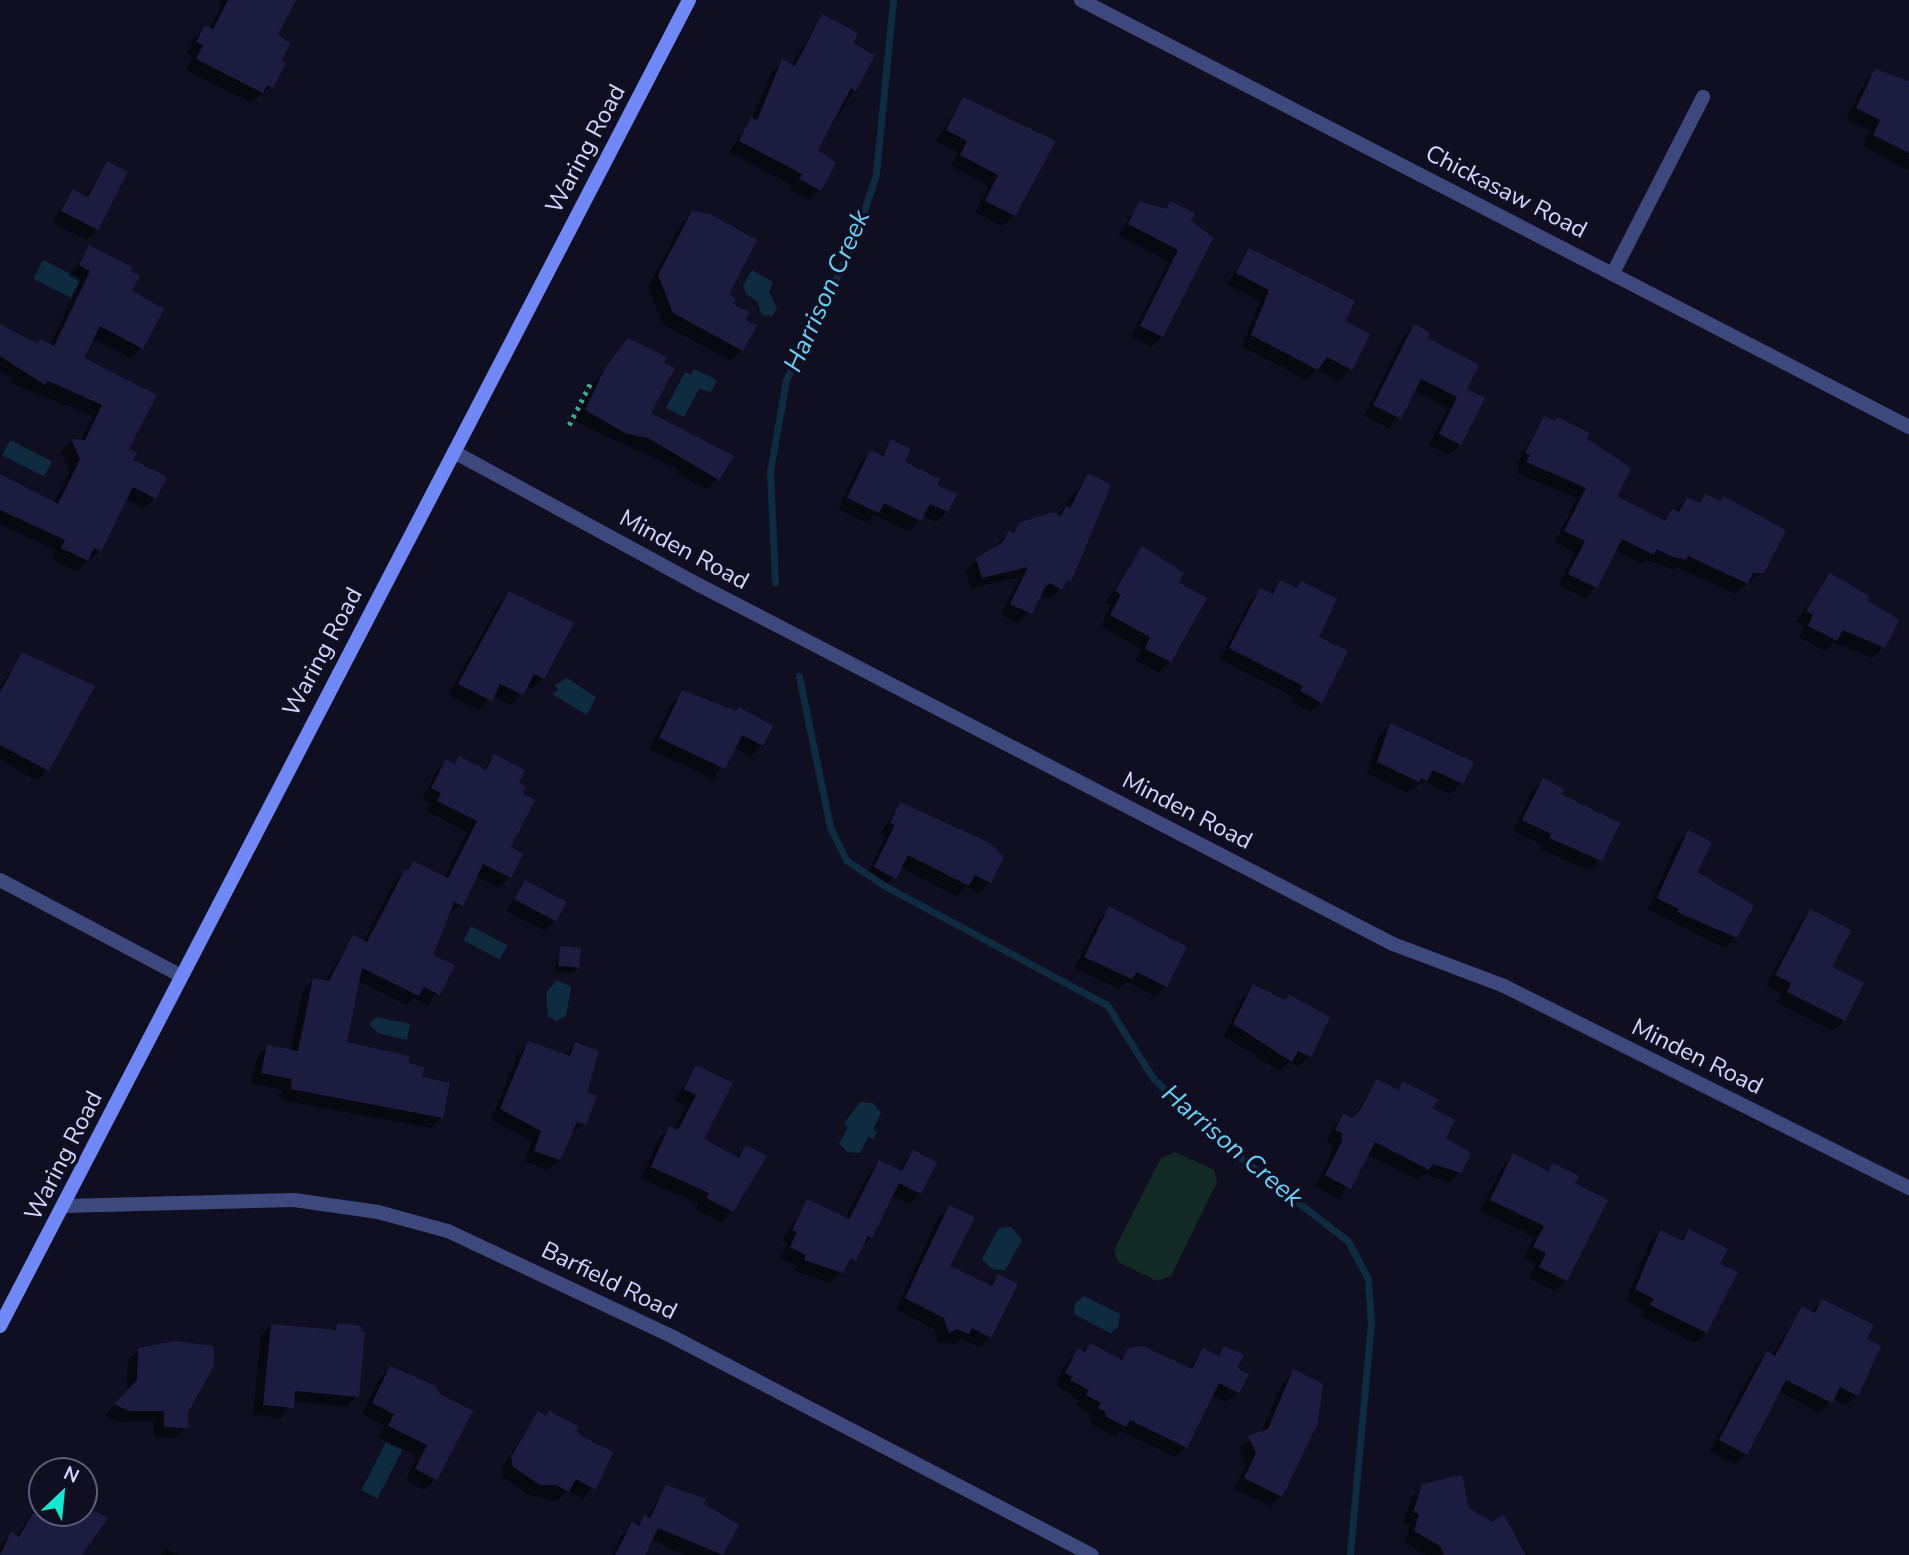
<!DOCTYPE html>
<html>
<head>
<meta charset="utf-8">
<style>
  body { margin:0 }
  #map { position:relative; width:1909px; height:1555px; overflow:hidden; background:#0f0f21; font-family:"Nunito Sans",sans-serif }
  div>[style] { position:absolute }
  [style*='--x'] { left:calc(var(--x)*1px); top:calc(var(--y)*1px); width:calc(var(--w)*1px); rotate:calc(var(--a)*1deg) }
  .green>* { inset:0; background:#122a24 }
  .water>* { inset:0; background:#0f2b40; transform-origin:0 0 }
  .shadow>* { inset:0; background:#0007 }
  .stream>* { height:7px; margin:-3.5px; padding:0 3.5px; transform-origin:3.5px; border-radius:3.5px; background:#0f2b40 }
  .building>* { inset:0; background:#1c1c40; transform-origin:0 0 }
  .path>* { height:4.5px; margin-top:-2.25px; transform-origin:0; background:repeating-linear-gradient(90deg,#37ab8c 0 3.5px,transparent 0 8.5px) }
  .lane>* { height:14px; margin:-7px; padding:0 7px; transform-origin:7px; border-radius:7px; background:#3d487c }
  .street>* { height:14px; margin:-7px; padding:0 7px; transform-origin:7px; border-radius:7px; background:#3d487c }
  .secondary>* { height:14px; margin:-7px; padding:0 7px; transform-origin:7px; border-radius:7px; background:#7088f5 }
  span { translate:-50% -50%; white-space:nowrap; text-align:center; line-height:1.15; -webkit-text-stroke:7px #0f0f21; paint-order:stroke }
  .street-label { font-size:24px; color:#d2d6fc }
  .water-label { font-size:26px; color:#68d0f4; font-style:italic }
  .north { position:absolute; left:28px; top:1457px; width:70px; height:70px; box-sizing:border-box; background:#0f0f21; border:2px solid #5d5f79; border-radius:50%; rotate:26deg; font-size:19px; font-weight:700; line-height:28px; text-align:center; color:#d2d6fc }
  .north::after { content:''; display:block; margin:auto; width:24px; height:32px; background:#11e9d2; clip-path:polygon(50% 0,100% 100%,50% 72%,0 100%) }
</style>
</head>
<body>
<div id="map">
  <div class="green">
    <i style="clip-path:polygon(1175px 1152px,1214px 1170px,1217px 1182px,1171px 1276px,1157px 1281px,1118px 1262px,1114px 1250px,1161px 1158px)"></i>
  </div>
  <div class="water">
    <i style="left:43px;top:260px;width:42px;height:21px;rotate:27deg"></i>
    <i style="clip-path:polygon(752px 270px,773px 282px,769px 292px,777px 308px,772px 316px,762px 315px,757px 301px,746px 294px,743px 286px)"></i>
    <i style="clip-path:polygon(694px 369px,717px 380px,711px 392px,699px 389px,684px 417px,666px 408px,685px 372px,691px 375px)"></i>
    <i style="left:10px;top:440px;width:47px;height:17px;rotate:27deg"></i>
    <i style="clip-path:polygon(567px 678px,596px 697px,587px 715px,552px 694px,558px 690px,555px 685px)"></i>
    <i style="left:471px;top:926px;width:41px;height:16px;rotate:28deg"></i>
    <i style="clip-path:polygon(557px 980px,571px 987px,566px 1016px,556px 1021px,548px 1016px,546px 993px)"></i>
    <i style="clip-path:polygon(377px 1017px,410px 1024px,407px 1040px,378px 1033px,369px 1024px)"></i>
    <i style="clip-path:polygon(860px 1102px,873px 1103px,881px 1113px,873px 1129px,877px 1132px,873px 1139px,868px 1137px,860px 1153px,847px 1152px,839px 1143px,848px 1127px,844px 1124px)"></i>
    <i style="clip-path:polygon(1011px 1227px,1022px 1240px,1005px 1271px,992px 1269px,982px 1259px,999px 1228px)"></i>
    <i style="clip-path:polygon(1084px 1296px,1120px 1314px,1118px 1327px,1110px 1333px,1074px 1314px,1075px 1304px)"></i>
    <i style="left:386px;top:1442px;width:18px;height:54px;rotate:27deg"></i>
  </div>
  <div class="shadow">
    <i style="clip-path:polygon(219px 0,284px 0,276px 35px,288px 45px,271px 87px,251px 102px,186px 70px,193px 56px,187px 53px,194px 38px,205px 27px,209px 29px,221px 7px)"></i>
    <i style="clip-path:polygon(822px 16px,850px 44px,855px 89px,816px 151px,819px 189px,809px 200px,790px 190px,792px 185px,729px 152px,752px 119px,772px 72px,783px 61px,791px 66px)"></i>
    <i style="clip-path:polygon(1876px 71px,1909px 83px,1909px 171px,1863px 146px,1870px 131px,1846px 119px,1865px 82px)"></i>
    <i style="clip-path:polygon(963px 99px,1054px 142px,1014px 215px,1003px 226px,975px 212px,989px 186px,951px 166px,958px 152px,936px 141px)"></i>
    <i style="clip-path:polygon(107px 163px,97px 229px,86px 240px,52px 222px,73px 191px,85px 197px)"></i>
    <i style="clip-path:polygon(1140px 203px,1163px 210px,1170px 203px,1201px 228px,1162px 336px,1151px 347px,1131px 337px,1169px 261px,1118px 235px)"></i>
    <i style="clip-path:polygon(692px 213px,731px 305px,743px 320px,742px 350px,731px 361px,663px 324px,648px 287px,682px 223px)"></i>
    <i style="clip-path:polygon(90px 247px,129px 292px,141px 348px,131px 358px,92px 338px,82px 359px,154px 498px,144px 508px,126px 499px,100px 551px,76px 571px,52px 559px,56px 551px,0 524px,0 480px,54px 503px,70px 471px,61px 452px,72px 441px,80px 442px,93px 416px,11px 383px,14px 379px,0 372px,0 326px,37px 345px,41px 341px,50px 345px,80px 282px,69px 276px)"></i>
    <i style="clip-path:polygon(1249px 250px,1343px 322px,1350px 369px,1339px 380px,1315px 370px,1306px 380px,1242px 346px,1260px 301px,1227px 284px)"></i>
    <i style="clip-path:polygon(1414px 326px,1464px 390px,1483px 398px,1460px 444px,1449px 455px,1429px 445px,1448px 408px,1413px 390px,1389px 428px,1364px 416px,1403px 337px)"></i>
    <i style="clip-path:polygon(628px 340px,649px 414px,717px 479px,707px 489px,677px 474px,679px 470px,575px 421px,595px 381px)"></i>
    <i style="clip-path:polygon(1544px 418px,1584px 440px,1615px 497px,1662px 521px,1687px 499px,1697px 504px,1706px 496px,1719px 502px,1723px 498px,1762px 572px,1735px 594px,1677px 567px,1674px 570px,1646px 560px,1642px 564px,1614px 550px,1595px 587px,1585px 598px,1559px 585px,1575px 552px,1555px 542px,1577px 498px,1517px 473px,1520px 466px,1516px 464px)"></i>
    <i style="clip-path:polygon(892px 442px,902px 462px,935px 486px,947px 511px,936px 522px,922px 515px,909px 531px,875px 515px,867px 523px,838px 509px,860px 463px,871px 452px,879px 456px)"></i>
    <i style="clip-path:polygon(1088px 475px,1069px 581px,1050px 599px,1041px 595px,1019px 624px,1001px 615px,1020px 577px,971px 588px,966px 571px,1020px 524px,1057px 517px)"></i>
    <i style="clip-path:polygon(1142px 548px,1177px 584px,1170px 661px,1159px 672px,1135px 660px,1141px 648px,1101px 626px,1111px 605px,1106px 602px)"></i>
    <i style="clip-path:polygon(1830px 576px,1865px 601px,1883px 647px,1872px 658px,1834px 642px,1825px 651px,1799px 637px,1804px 626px,1796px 622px)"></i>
    <i style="clip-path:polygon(1280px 583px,1295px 589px,1301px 583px,1317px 638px,1320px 702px,1310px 712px,1291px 702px,1294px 697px,1220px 659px,1250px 601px,1260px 590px,1269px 594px)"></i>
    <i style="clip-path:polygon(510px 593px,543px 678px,532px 689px,526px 686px,511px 705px,492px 695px,479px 710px,448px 695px,499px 604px)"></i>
    <i style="clip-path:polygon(23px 654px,47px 770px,37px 781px,0 759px,0 687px)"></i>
    <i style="clip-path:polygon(683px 692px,762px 745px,751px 756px,734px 747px,713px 779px,649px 749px,672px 703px)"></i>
    <i style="clip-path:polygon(1390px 725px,1471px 762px,1461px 783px,1451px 794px,1424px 781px,1407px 792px,1367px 773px,1379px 736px)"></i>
    <i style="clip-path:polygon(495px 756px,516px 784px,508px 848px,521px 855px,509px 877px,499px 888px,476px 876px,461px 905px,448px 914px,431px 955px,452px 966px,428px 1005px,414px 998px,407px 1005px,358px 981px,345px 1044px,406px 1065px,420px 1078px,441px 1117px,431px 1128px,281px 1100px,282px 1090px,251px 1083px,257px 1057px,267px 1047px,290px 1052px,303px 991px,313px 980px,325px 982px,353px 937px,363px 942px,394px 882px,414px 863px,444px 878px,467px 832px,427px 811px,431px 804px,422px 799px,436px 772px,446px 761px,453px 765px,460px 758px,483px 770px)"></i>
    <i style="clip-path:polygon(1543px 781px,1559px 795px,1600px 860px,1589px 870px,1540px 849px,1542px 845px,1513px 831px,1532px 791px)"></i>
    <i style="clip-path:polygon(900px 804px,990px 882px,979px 893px,966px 886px,957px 896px,900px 867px,884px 888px,865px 878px,886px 836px,880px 834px)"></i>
    <i style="clip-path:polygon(1688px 832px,1694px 873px,1730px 890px,1736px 937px,1725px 948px,1648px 909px,1677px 843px)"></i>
    <i style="clip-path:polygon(526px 882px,556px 920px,545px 931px,506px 911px)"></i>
    <i style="clip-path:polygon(1110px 909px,1166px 986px,1155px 996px,1127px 982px,1119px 989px,1074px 968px,1099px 919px)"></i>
    <i style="clip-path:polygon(1810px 911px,1830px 968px,1862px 984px,1844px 1020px,1833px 1031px,1777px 1003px,1782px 994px,1766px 986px,1800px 922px)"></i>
    <i style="clip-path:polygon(561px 947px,578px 968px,573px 973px,554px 971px)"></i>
    <i style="clip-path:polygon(1254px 986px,1285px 1002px,1309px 1056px,1299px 1067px,1289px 1062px,1280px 1071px,1224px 1036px,1243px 997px)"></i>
    <i style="clip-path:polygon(529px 1043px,565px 1054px,576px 1044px,585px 1094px,594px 1097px,584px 1124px,570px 1134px,559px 1159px,548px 1170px,524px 1161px,532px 1141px,491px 1120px,518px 1054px)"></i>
    <i style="clip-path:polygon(697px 1067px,701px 1140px,735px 1158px,745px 1147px,732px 1211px,721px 1222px,696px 1209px,699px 1204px,641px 1178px,659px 1139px,669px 1128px,674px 1130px,686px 1106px,674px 1100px)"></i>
    <i style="clip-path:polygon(1377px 1081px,1396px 1091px,1403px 1083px,1430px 1108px,1459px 1172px,1449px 1182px,1423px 1174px,1417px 1180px,1367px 1154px,1339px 1199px,1315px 1186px,1332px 1154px,1332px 1144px,1326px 1141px,1334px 1126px,1345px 1115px,1352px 1119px)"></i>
    <i style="clip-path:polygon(913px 1152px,920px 1193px,909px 1204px,892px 1195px,871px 1237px,831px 1283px,795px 1271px,797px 1266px,780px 1258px,788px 1243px,782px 1241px,807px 1201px,845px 1219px,869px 1173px,879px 1162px,898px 1171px)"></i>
    <i style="clip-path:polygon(1514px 1155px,1546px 1171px,1552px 1165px,1573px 1184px,1566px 1280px,1555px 1291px,1529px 1278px,1536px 1264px,1524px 1258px,1534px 1237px,1480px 1211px,1503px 1166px)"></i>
    <i style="clip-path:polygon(949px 1207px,948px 1267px,988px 1286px,998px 1276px,990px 1337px,979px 1347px,961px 1338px,956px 1344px,938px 1343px,934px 1329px,896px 1309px,938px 1218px)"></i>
    <i style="clip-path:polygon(1689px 1231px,1718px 1265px,1706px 1332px,1695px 1343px,1641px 1316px,1644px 1310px,1626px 1300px,1650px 1242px,1661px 1232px,1679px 1241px)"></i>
    <i style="clip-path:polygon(1822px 1301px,1865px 1340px,1856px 1395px,1846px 1405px,1832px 1399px,1820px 1413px,1778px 1391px,1746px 1454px,1735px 1464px,1710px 1451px,1756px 1364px,1767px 1353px,1771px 1356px,1802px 1308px,1811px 1312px)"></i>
    <i style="clip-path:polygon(271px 1325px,332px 1331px,338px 1325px,357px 1396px,346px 1407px,293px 1401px,281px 1418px,253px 1415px,261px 1336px)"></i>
    <i style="clip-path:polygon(1090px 1345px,1119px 1360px,1129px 1350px,1188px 1369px,1203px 1351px,1216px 1357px,1225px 1348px,1235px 1369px,1238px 1392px,1227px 1402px,1212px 1395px,1186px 1447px,1175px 1457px,1120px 1431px,1114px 1436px,1095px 1427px,1089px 1419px,1091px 1414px,1077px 1406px,1079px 1401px,1056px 1384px,1067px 1361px)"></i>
    <i style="clip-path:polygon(139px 1350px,187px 1412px,186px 1427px,175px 1438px,154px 1437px,154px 1421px,117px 1422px,105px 1415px,127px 1392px,128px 1360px)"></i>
    <i style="clip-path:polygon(390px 1368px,470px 1411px,435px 1479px,424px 1490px,406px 1480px,417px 1456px,378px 1437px,385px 1425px,362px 1414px,379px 1379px)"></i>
    <i style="clip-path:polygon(1293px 1372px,1281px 1496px,1270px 1506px,1234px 1489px,1246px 1465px,1239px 1448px,1261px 1433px,1283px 1382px)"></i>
    <i style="clip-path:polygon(538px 1413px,612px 1455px,584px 1499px,567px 1491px,557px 1501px,529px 1495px,503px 1477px,501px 1469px)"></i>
    <i style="clip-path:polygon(1423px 1486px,1492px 1524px,1504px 1517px,1528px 1555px,1426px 1555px,1404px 1542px,1410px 1525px,1403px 1523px,1412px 1497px)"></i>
    <i style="clip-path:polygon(667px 1487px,736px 1526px,721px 1555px,686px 1555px,650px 1540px,643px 1555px,612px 1555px,622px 1535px,646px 1518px)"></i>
    <i style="clip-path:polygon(42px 1497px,42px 1513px,84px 1513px,84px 1507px,106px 1518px,80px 1555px,0 1555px,0 1545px,11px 1535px,16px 1537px)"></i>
    <i style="clip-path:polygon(166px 1549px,178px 1555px,160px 1555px)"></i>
  </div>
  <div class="stream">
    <i style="--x:775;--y:582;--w:111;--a:-92.6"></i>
    <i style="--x:770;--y:471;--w:92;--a:-80"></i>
    <i style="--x:786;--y:380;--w:157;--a:-63.9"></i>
    <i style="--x:855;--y:239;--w:68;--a:-72.1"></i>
    <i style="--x:876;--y:174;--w:175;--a:-84.4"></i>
    <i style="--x:799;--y:676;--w:154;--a:78.4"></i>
    <i style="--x:830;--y:827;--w:37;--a:64"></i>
    <i style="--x:846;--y:860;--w:47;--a:33.7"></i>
    <i style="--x:885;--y:886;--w:252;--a:28.2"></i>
    <i style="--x:1107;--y:1005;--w:86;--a:57.8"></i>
    <i style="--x:1153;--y:1078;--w:75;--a:45"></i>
    <i style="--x:1206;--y:1131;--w:180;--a:37.8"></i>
    <i style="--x:1348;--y:1241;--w:43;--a:62.2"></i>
    <i style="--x:1368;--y:1279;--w:44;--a:86.1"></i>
    <i style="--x:1371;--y:1323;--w:233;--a:95.2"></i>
  </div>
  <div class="building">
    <i style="clip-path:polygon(228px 0,296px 0,278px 34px,290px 44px,282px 60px,286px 62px,273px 88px,267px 85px,263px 93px,196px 59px,203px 45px,196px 42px,205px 25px,213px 29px)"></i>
    <i style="clip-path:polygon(822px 14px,858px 33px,853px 43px,875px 55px,856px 91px,851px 88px,818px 150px,836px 163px,821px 191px,799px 179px,802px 174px,739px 141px,751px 117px,757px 120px,782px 59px,795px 66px)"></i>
    <i style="clip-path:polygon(1875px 69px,1909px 81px,1909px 153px,1873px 135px,1880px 120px,1856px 108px)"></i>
    <i style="clip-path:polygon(963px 97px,1056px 141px,1015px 216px,985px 201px,998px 175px,960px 155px,967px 141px,946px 130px)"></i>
    <i style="clip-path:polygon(107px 161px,128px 172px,98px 230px,61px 211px,73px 189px,88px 197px)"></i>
    <i style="clip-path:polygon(1139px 201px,1166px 209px,1170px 201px,1195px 213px,1191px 220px,1213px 238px,1163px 337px,1140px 326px,1178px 250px,1128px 224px)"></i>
    <i style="clip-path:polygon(692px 211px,710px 214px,757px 240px,729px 295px,736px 298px,733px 304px,749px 312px,745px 320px,757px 325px,743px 351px,673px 313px,658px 275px)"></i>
    <i style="clip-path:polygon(89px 245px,132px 267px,131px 271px,140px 276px,132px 291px,164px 309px,143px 349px,100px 326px,84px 358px,157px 395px,129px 449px,137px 453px,133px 460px,167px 477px,156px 499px,133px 487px,101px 552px,94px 548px,88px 561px,61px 548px,65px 540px,0 510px,0 474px,58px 504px,80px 459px,71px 439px,85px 440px,102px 405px,48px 381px,45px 385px,0 356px,0 324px,38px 344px,40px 339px,54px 346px,90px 271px,79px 265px)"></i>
    <i style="clip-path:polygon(1249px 248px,1355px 301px,1345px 321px,1370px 334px,1352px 370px,1327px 357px,1318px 370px,1251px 335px,1269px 290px,1236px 273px)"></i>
    <i style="clip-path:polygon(1414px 324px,1430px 333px,1428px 338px,1479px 365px,1467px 389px,1485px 398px,1461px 445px,1439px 434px,1457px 397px,1421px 379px,1401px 419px,1373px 405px)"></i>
    <i style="clip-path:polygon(628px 338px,667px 357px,664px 363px,675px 368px,651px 413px,734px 456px,719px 480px,648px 438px,625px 433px,585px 410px,605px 368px)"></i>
    <i style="clip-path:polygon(1544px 416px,1555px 421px,1557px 417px,1590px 433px,1587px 439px,1631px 468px,1617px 496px,1665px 521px,1672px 509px,1679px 512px,1687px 497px,1700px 503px,1705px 494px,1721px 501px,1723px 496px,1786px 530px,1764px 573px,1753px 573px,1748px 584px,1688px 556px,1686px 560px,1673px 557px,1656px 549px,1654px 555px,1622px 539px,1597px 588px,1568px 574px,1585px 541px,1564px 531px,1586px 488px,1526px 462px,1530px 455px,1525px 453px)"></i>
    <i style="clip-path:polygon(891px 439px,911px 449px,905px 462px,940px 479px,937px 485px,957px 494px,948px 512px,930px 504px,921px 521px,884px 503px,879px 513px,847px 498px,870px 450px,883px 456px)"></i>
    <i style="clip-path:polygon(1088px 473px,1111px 485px,1071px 582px,1067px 581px,1062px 590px,1050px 583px,1045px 587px,1032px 614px,1010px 604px,1028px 567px,982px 578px,976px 558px,1003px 542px,1009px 530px,1014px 533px,1019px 523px,1052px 512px,1061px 516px,1066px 506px,1070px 508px)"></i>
    <i style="clip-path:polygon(1142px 546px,1184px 573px,1179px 583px,1207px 598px,1171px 662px,1145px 649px,1150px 637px,1110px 615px,1121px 594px,1115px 591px)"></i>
    <i style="clip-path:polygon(1830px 573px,1869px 596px,1867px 600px,1899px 620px,1885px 648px,1843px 630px,1837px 641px,1808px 626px,1813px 615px,1806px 611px)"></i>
    <i style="clip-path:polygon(1280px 580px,1297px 588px,1301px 581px,1337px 599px,1319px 637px,1348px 651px,1322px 703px,1300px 691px,1303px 686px,1229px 648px,1260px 588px,1273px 594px)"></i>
    <i style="clip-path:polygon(509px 591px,574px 623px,544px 679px,534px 674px,523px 695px,500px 684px,492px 701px,458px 684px)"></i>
    <i style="clip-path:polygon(22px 652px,95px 686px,49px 771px,0 745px,0 692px)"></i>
    <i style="clip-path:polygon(682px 690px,736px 711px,739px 707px,773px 726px,763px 746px,742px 735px,725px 769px,659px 738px)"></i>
    <i style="clip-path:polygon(1390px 723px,1474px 762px,1463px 784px,1433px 770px,1427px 781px,1421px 778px,1419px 782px,1377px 762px)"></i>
    <i style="clip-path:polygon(494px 754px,525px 770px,519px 783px,526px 787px,523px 794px,535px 800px,511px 847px,523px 854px,511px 878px,483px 864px,463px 906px,454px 902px,433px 955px,455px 965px,440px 995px,424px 987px,419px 996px,362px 968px,347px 1042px,410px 1056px,408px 1063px,424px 1067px,422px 1077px,450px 1083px,443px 1118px,291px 1089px,292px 1079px,261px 1073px,267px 1045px,298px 1051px,313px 978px,329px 981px,353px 935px,367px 942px,405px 869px,408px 871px,413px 861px,448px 878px,477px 821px,437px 801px,441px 793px,431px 788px,446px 759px,455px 764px,459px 756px,486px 770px)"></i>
    <i style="clip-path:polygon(1543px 778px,1564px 789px,1561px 794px,1620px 823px,1602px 861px,1549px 838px,1551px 834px,1522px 820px)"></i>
    <i style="clip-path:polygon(900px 802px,990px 843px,1004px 857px,991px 883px,975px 875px,969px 886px,908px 855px,896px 879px,874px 867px,895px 825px,890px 823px)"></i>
    <i style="clip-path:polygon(1688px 830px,1712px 842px,1697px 872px,1754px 905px,1737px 938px,1677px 912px,1679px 909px,1657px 898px)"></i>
    <i style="left:525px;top:880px;width:47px;height:22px;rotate:28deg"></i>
    <i style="clip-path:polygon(1109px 906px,1187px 947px,1167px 987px,1137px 972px,1132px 979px,1084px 957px)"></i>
    <i style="clip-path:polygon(1810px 909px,1851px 930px,1832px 967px,1864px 983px,1845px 1021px,1787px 992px,1791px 983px,1775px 975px)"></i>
    <i style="left:560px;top:946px;width:21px;height:20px;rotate:5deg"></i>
    <i style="clip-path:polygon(1253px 984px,1285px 1000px,1290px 995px,1330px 1017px,1311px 1057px,1298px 1051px,1292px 1062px,1233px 1024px)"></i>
    <i style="clip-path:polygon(528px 1041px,570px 1056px,575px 1042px,599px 1051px,587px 1092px,597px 1096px,586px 1125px,577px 1122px,560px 1160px,534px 1151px,541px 1131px,500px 1109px)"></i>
    <i style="clip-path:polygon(696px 1065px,733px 1083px,704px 1139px,739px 1158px,745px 1145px,767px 1156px,733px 1212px,706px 1198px,709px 1193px,651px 1167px,669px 1126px,678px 1130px,696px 1095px,684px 1089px)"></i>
    <i style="clip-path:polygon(1377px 1079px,1398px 1090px,1403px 1081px,1439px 1100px,1432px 1108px,1455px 1120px,1446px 1138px,1471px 1153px,1461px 1173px,1433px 1164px,1429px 1170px,1375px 1142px,1351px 1189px,1325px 1175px,1342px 1141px,1342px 1133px,1335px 1130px,1344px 1113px,1353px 1118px,1360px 1110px)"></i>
    <i style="clip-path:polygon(913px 1150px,937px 1162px,921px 1194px,899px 1183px,872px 1238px,868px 1236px,856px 1261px,851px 1258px,843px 1273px,804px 1260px,806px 1255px,790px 1247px,797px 1232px,792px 1230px,807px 1199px,849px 1219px,879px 1160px,902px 1171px)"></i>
    <i style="clip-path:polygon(1513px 1153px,1548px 1171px,1552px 1163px,1579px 1176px,1575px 1183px,1608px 1200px,1567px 1281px,1539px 1267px,1546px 1253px,1533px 1247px,1544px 1226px,1490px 1200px)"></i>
    <i style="clip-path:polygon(949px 1205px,975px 1217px,950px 1266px,992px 1286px,998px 1274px,1018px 1284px,991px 1338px,972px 1328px,969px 1334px,957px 1329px,949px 1333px,944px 1318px,905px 1298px)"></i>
    <i style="clip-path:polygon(1689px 1229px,1728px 1249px,1720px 1264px,1738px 1272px,1707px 1333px,1650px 1305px,1654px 1299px,1635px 1289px,1660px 1230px,1683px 1241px)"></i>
    <i style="clip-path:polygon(1822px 1299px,1874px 1325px,1867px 1339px,1881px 1346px,1858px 1396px,1840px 1387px,1832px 1403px,1786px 1380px,1747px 1455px,1719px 1440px,1767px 1351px,1775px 1356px,1802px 1306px,1815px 1313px)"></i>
    <i style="clip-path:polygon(337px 1323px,361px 1326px,361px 1332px,365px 1332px,359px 1397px,295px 1391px,294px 1408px,263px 1405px,271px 1324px,336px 1330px)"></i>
    <i style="clip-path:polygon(175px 1341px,214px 1346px,214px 1366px,188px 1412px,188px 1428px,164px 1427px,164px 1411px,129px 1411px,114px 1404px,137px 1380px,138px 1348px)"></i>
    <i style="clip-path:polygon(1090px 1343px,1122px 1360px,1128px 1348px,1143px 1346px,1192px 1369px,1203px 1348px,1219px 1356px,1224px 1346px,1244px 1355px,1237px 1368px,1249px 1374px,1239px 1393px,1219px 1383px,1187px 1448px,1130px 1420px,1126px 1427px,1105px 1416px,1106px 1412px,1098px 1408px,1101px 1403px,1086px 1395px,1089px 1390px,1070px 1380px,1072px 1376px,1065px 1373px,1078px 1348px,1085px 1352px)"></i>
    <i style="clip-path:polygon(390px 1366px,436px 1386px,440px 1394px,473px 1411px,437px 1480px,415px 1469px,427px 1445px,388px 1426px,394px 1414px,372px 1403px)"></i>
    <i style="clip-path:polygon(1293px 1369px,1323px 1384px,1318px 1423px,1282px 1497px,1244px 1478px,1256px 1453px,1248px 1436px,1268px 1429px)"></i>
    <i style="clip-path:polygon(538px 1411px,546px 1416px,549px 1411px,578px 1426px,576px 1431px,583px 1437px,613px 1452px,596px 1490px,576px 1479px,569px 1492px,556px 1485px,540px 1485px,513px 1467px,511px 1457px)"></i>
    <i style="clip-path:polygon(1462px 1475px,1469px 1508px,1492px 1522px,1504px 1515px,1526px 1555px,1444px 1555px,1440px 1546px,1414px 1531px,1419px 1514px,1413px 1512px,1422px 1484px)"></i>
    <i style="clip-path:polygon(666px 1485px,706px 1499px,704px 1504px,739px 1525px,723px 1555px,658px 1528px,645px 1555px,615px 1555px,632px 1522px,639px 1526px,644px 1515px,650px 1518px)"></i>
    <i style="clip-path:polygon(84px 1506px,108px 1518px,82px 1555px,0 1555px,11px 1532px,19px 1537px,33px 1513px,84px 1513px)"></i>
  </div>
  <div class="path">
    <i style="--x:569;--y:425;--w:46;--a:-62.9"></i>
  </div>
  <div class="lane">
    <i style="--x:1613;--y:273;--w:198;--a:-62.9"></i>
  </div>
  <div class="street">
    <i style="--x:1081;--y:0;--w:932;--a:27.28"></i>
    <i style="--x:454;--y:452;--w:277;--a:28.5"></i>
    <i style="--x:697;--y:584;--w:784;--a:27.35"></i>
    <i style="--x:1393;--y:944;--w:119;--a:20.7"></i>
    <i style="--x:1504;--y:986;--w:453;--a:26.5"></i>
    <i style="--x:0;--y:880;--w:205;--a:27.9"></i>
    <i style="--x:64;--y:1206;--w:230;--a:-1.5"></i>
    <i style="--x:294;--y:1200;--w:85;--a:8.1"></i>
    <i style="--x:378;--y:1212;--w:73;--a:15.2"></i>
    <i style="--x:448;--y:1231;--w:249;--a:25.2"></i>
    <i style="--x:673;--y:1337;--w:472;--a:27.5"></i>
  </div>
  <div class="secondary">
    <i style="--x:0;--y:1326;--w:1494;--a:-62.54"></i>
  </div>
  <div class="street-label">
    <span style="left:586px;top:149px;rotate:-62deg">Waring Road</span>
    <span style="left:1506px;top:192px;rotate:27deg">Chickasaw Road</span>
    <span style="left:684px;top:550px;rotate:28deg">Minden Road</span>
    <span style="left:323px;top:652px;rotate:-62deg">Waring Road</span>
    <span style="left:1187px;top:811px;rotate:27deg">Minden Road</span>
    <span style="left:1697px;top:1057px;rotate:26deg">Minden Road</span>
    <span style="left:64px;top:1156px;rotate:-63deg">Waring Road</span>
    <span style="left:609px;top:1281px;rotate:26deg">Barfield Road</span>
  </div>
  <div class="water-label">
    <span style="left:827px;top:291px;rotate:-66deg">Harrison Creek</span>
    <span style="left:1232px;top:1146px;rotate:40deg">Harrison Creek</span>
  </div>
  <div class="north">N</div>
</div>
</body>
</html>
